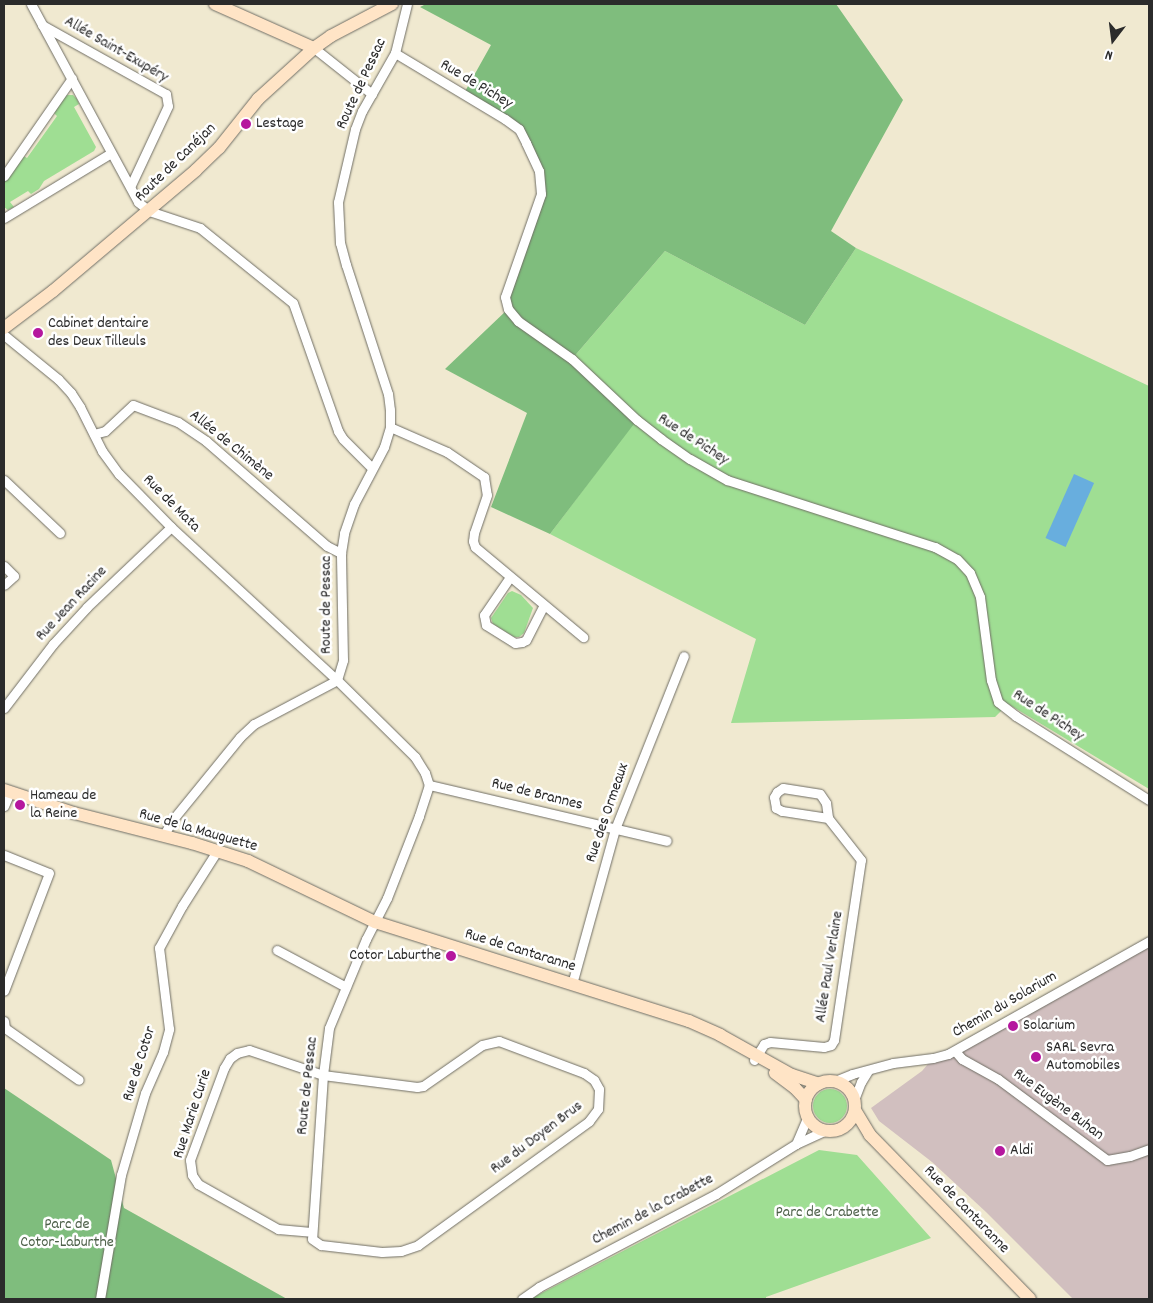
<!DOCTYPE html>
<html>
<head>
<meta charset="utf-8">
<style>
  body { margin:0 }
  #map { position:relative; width:1153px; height:1303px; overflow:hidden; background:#f0e9d0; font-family:Dekko,sans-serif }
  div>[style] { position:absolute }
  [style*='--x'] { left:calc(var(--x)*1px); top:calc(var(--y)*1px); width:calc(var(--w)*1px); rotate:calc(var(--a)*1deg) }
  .industrial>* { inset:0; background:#d1bfbf }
  .green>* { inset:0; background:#9fde93 }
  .round { border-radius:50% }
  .forest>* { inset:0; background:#7fbd7d }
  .water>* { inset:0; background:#68aede; transform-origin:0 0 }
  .roads { filter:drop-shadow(0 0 1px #706e65) drop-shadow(0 0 1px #706e65) }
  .street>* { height:9px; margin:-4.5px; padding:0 4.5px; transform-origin:4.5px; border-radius:4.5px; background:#fff }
  .secondary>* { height:12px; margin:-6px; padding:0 6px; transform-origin:6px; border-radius:6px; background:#ffe4c6 }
  .secondary>.ring { margin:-6px; padding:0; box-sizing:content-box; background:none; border:12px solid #ffe4c6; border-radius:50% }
  .dots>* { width:14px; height:14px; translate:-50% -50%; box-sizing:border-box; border:2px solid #fff; border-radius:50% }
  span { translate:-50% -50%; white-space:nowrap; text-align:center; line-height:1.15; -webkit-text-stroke:5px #fff; paint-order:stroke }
  .street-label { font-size:16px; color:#2b2b2b }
  .poi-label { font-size:16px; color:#2b2b2b }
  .left { translate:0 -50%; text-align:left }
  .right { translate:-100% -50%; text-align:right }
  .park-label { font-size:16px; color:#4e614a }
  .frame { position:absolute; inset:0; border:5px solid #2b2b2b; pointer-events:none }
  .north { position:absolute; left:1088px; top:15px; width:50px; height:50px; -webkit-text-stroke:4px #fff; paint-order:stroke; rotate:195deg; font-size:14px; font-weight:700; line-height:20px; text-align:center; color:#2b2b2b }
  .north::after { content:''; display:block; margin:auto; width:18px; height:22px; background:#2b2b2b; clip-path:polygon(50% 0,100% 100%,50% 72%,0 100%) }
</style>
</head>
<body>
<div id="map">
  <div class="industrial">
    <i style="clip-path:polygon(1149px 941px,1149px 1299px,1073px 1299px,986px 1212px,932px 1162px,879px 1121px,871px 1108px,922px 1071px,933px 1058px)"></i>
  </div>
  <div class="green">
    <i style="clip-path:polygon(68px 95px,73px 95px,77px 99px,79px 104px,74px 107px,96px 147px,94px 151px,44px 181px,39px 189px,31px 194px,28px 191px,10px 202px,14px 207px,8px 210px,4px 207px,4px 182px,22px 155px,27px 158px,57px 116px,52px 111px,62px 96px)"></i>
    <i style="clip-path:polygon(856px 248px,1149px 386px,1149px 789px,1008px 704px,995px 717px,731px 723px,756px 639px,550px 534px,636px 420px,572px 359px,665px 251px,805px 325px)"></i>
    <i style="clip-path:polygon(512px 591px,521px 595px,533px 608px,524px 633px,519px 637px,514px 637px,493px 624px,491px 618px,508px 593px)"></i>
    <i class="round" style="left:813px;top:1089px;width:34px;height:34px"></i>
    <i style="clip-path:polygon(819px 1150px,857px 1155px,931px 1238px,766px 1297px,766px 1299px,530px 1299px)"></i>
  </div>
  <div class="forest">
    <i style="clip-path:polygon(426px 4px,836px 4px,903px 100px,831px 231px,856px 248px,805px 325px,665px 251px,572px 359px,637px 420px,550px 534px,491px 507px,527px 413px,445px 369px,508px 309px,505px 297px,541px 184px,519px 129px,463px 95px,491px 45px,420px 7px)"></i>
    <i style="clip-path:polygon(4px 1088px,111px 1160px,124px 1208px,287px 1299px,4px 1299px)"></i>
  </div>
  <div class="water">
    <i style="left:1074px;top:474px;width:22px;height:70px;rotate:24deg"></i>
  </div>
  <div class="roads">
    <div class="street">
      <i style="--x:31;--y:4;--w:225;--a:61.6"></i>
      <i style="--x:138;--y:202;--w:14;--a:39"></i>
      <i style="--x:149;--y:211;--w:54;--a:18.4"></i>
      <i style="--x:200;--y:228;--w:119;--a:38.9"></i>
      <i style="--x:293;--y:303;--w:136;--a:70.6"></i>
      <i style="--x:338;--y:431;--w:9;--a:58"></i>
      <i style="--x:343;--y:439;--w:41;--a:45"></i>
      <i style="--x:42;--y:25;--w:142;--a:29.1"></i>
      <i style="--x:166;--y:94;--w:12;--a:81"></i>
      <i style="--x:168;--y:106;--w:89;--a:115.1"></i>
      <i style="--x:314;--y:48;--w:74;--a:38.4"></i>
      <i style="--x:395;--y:53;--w:128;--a:31"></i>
      <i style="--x:505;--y:119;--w:17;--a:36"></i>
      <i style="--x:519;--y:129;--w:16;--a:63"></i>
      <i style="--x:526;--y:143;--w:31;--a:65"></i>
      <i style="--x:539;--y:171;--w:23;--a:85"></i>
      <i style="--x:541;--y:194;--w:109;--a:109.3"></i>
      <i style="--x:505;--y:297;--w:12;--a:76"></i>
      <i style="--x:508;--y:309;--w:16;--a:50"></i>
      <i style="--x:518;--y:321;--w:66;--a:35.1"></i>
      <i style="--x:572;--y:359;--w:89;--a:43.2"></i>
      <i style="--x:637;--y:420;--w:31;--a:38"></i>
      <i style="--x:661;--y:439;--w:35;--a:35"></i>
      <i style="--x:690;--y:459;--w:43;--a:29.6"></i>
      <i style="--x:727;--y:480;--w:219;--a:17.9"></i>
      <i style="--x:935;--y:547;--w:25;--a:29"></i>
      <i style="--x:957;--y:559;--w:19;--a:47"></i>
      <i style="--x:970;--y:573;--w:26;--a:67"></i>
      <i style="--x:980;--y:597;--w:84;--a:82.5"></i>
      <i style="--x:991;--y:680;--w:23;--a:72"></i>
      <i style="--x:998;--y:702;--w:23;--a:38"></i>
      <i style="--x:1016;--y:716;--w:157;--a:32.3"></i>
      <i style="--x:4;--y:176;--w:119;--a:-55.2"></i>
      <i style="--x:4;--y:218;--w:125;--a:-31.3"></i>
      <i style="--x:4;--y:335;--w:70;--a:39.2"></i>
      <i style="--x:58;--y:379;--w:19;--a:47"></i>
      <i style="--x:71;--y:393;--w:17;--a:57"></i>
      <i style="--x:80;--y:407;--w:49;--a:63.4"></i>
      <i style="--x:102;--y:451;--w:29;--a:54"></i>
      <i style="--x:119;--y:474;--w:74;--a:45.5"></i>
      <i style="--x:171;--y:527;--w:226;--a:42.7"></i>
      <i style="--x:337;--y:680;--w:110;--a:44.6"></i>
      <i style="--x:415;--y:757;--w:19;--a:58"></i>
      <i style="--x:425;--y:773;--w:13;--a:72"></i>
      <i style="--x:429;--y:785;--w:33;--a:108"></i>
      <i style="--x:419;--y:816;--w:88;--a:111.3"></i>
      <i style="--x:387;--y:898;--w:46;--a:117.1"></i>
      <i style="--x:366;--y:939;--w:96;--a:112.6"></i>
      <i style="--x:329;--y:1028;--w:47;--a:97.3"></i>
      <i style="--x:323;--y:1075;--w:164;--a:93.8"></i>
      <i style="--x:312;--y:1239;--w:11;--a:34"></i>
      <i style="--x:321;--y:1245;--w:61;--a:6.5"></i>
      <i style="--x:382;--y:1252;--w:19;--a:-3"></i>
      <i style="--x:401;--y:1251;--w:18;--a:-19"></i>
      <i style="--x:418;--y:1245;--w:211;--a:-35.9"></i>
      <i style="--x:589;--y:1121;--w:15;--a:-53"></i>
      <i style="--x:598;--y:1109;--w:20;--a:-87"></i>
      <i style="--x:599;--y:1089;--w:10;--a:-119"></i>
      <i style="--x:594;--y:1080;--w:12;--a:-145"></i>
      <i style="--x:584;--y:1073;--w:91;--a:-159.4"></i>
      <i style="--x:499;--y:1041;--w:17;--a:167"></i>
      <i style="--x:482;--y:1045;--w:72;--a:145.2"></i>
      <i style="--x:423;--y:1086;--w:6;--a:171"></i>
      <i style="--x:417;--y:1087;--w:95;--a:-172.7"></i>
      <i style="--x:323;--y:1075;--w:78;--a:-161.3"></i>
      <i style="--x:249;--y:1050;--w:12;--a:166"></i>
      <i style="--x:237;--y:1053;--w:9;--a:144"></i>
      <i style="--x:230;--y:1058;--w:12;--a:121"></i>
      <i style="--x:224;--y:1068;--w:98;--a:110.3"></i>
      <i style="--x:190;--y:1160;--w:15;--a:82"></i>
      <i style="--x:192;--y:1175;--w:11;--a:56"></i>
      <i style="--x:198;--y:1184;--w:92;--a:29.4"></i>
      <i style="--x:278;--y:1229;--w:33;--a:5"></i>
      <i style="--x:390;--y:427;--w:62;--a:23.7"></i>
      <i style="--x:447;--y:452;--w:45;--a:34"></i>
      <i style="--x:484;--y:477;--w:18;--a:81"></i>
      <i style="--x:487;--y:495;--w:40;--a:108.9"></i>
      <i style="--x:474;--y:533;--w:8;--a:97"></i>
      <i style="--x:473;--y:541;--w:6;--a:72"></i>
      <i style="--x:475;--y:547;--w:141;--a:39.8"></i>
      <i style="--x:94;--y:434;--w:11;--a:-15"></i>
      <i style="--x:105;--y:431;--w:38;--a:-43"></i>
      <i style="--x:133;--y:405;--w:48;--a:20.7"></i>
      <i style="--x:178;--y:422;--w:34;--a:34"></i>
      <i style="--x:206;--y:441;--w:160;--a:41"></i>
      <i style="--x:327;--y:546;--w:16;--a:27"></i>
      <i style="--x:4;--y:480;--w:77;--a:43.4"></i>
      <i style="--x:4;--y:566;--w:14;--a:45"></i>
      <i style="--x:14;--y:576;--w:13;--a:138"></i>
      <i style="--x:510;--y:577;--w:46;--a:124.4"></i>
      <i style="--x:484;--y:615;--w:10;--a:79"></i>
      <i style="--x:486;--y:625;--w:34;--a:32"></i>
      <i style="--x:515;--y:643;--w:7;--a:-8"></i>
      <i style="--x:522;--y:642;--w:4;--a:-27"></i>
      <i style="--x:526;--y:640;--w:39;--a:-63"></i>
      <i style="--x:337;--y:680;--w:21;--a:-73"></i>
      <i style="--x:343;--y:660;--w:107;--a:-91.1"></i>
      <i style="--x:341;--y:553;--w:20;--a:-81"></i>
      <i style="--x:344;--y:533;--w:31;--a:-71"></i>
      <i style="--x:354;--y:504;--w:64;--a:-62.2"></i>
      <i style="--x:384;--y:447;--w:21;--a:-73"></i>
      <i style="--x:390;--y:427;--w:17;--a:-90"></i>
      <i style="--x:390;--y:410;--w:16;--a:-97"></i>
      <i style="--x:388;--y:394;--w:136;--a:-108"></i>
      <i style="--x:346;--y:265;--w:23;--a:-105"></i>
      <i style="--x:340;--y:243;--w:41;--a:-92.8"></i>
      <i style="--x:338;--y:202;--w:75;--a:-76.9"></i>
      <i style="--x:355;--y:129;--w:19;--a:-69"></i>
      <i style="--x:362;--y:111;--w:67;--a:-60.4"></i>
      <i style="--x:395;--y:53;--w:50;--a:-76.2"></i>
      <i style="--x:4;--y:708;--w:81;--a:-52.6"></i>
      <i style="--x:53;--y:644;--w:50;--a:-47.4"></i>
      <i style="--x:87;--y:607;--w:116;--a:-43.6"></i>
      <i style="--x:429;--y:785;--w:244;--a:13.2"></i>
      <i style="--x:4;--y:806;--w:15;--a:-67"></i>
      <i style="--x:163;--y:836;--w:21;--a:-59"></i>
      <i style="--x:174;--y:818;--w:104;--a:-50.8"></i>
      <i style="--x:240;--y:737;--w:19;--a:-43"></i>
      <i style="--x:254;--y:724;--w:94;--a:-27.9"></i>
      <i style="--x:4;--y:855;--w:48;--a:21.8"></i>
      <i style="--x:49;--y:873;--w:126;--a:110.9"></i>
      <i style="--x:277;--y:950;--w:78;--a:28.2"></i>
      <i style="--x:572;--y:984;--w:161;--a:-74.5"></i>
      <i style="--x:615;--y:829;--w:186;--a:-68.3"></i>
      <i style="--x:4;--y:1021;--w:7;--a:82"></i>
      <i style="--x:5;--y:1028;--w:90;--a:35.1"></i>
      <i style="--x:955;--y:1051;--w:11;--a:49"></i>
      <i style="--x:962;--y:1059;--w:41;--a:29.1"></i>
      <i style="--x:998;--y:1079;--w:136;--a:36.6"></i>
      <i style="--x:1107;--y:1160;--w:23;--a:-10"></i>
      <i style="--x:1130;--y:1156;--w:20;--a:-20"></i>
      <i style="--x:754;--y:1060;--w:19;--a:-58"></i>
      <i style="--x:764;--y:1044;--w:6;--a:-18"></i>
      <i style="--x:770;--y:1042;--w:54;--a:5.3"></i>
      <i style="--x:824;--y:1047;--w:7;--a:-16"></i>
      <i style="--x:831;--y:1045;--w:6;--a:-59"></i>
      <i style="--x:834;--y:1040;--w:182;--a:-81.5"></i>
      <i style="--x:861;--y:860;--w:53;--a:-128.2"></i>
      <i style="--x:828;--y:818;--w:47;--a:-171.3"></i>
      <i style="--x:782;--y:811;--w:7;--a:-153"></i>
      <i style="--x:776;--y:808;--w:11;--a:-100"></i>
      <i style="--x:774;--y:797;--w:6;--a:-59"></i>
      <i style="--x:777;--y:792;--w:7;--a:-34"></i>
      <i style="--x:783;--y:788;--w:37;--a:9"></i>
      <i style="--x:820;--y:794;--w:11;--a:56"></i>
      <i style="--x:826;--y:803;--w:15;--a:82"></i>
      <i style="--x:835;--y:1081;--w:18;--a:-22"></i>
      <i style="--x:852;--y:1074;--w:42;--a:-15"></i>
      <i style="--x:893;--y:1063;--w:40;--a:-7.1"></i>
      <i style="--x:933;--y:1058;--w:16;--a:-15"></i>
      <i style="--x:948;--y:1054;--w:231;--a:-29.3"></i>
      <i style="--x:854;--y:1100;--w:19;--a:-69"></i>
      <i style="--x:861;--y:1082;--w:13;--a:-58"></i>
      <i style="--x:796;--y:1144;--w:30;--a:-67"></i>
      <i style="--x:100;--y:1299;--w:126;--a:-80.4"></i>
      <i style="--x:121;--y:1175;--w:85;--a:-73.7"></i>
      <i style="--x:145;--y:1093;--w:45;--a:-66.3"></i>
      <i style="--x:163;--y:1052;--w:24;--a:-75"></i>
      <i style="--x:169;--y:1029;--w:82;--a:-97"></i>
      <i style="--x:159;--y:948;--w:48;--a:-61.3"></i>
      <i style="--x:182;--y:906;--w:65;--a:-57.5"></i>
      <i style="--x:522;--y:1299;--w:21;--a:-35"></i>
      <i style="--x:539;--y:1287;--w:200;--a:-27.7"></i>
      <i style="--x:716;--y:1194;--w:94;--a:-32"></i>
      <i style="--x:796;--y:1144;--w:33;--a:-25"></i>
    </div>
    <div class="secondary">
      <i style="--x:215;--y:4;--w:108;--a:24"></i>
      <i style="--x:4;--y:328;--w:61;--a:-37.1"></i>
      <i style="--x:53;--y:291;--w:187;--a:-40.2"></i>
      <i style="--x:196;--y:170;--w:32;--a:-44"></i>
      <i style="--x:219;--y:148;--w:63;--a:-51.5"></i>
      <i style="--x:258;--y:99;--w:76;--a:-42.3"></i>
      <i style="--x:314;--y:48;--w:21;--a:-35"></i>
      <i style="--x:331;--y:36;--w:69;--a:-27.7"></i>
      <i style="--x:4;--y:790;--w:74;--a:18.2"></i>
      <i style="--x:74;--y:813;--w:122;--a:14.3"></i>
      <i style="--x:192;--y:843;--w:59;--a:17.8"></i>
      <i style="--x:248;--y:861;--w:141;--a:25.7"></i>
      <i style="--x:375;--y:922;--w:329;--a:17.5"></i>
      <i style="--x:689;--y:1021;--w:34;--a:24"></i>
      <i style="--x:720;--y:1035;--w:82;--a:29.1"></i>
      <i style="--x:792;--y:1075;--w:28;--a:18"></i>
      <i style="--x:775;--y:1073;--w:25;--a:37"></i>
      <i style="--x:795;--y:1088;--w:16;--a:47"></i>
      <i class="ring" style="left:805px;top:1081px;width:38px;height:38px"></i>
      <i style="--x:855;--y:1110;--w:29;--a:59"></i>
      <i style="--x:870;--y:1135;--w:229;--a:45.7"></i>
    </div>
  </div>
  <div class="dots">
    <i style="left:246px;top:124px;background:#b5179e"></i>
    <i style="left:38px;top:333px;background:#b5179e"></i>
    <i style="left:20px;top:805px;background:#b5179e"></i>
    <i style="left:451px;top:956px;background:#b5179e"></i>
    <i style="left:1013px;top:1026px;background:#b5179e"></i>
    <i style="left:1036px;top:1057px;background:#b5179e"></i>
    <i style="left:1000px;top:1151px;background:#b5179e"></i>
  </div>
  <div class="street-label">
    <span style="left:116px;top:50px;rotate:30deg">Allée Saint-Exupéry</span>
    <span style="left:362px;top:84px;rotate:-65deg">Route de Pessac</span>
    <span style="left:476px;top:85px;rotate:31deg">Rue de Pichey</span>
    <span style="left:176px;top:163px;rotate:-44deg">Route de Canéjan</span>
    <span style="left:693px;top:440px;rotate:33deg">Rue de Pichey</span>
    <span style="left:231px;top:446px;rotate:39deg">Allée de Chimène</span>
    <span style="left:171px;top:504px;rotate:45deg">Rue de Mata</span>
    <span style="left:72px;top:604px;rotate:-47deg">Rue Jean Racine</span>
    <span style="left:327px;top:605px;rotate:-90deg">Route de Pessac</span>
    <span style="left:1048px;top:716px;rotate:33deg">Rue de Pichey</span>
    <span style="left:537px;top:795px;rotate:14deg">Rue de Brannes</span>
    <span style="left:608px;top:813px;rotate:-71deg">Rue des Ormeaux</span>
    <span style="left:198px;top:831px;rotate:16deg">Rue de la Mauguette</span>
    <span style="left:520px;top:951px;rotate:17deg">Rue de Cantaranne</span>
    <span style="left:830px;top:967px;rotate:-81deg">Allée Paul Verlaine</span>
    <span style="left:1005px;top:1005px;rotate:-30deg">Chemin du Solarium</span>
    <span style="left:140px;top:1064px;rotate:-72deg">Rue de Cotor</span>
    <span style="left:308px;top:1086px;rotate:-84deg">Route de Pessac</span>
    <span style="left:1058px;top:1105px;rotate:37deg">Rue Eugène Buhan</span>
    <span style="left:193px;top:1114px;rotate:-72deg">Rue Marie Curie</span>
    <span style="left:537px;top:1138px;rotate:-37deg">Rue du Doyen Brus</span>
    <span style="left:653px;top:1210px;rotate:-28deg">Chemin de la Crabette</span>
    <span style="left:966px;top:1210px;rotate:46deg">Rue de Cantaranne</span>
  </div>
  <div class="poi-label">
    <span class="left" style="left:256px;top:124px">Lestage</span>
    <span class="left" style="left:48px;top:333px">Cabinet dentaire<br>des Deux Tilleuls</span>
    <span class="left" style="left:30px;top:805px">Hameau de<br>la Reine</span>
    <span class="right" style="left:441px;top:956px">Cotor Laburthe</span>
    <span class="left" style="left:1023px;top:1026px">Solarium</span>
    <span class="left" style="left:1046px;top:1057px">SARL Sevra<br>Automobiles</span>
    <span class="left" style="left:1010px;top:1151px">Aldi</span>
  </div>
  <div class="park-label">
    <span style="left:827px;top:1213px">Parc de Crabette</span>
    <span style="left:67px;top:1234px">Parc de<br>Cotor-Laburthe</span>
  </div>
  <div class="frame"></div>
  <div class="north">N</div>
</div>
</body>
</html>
